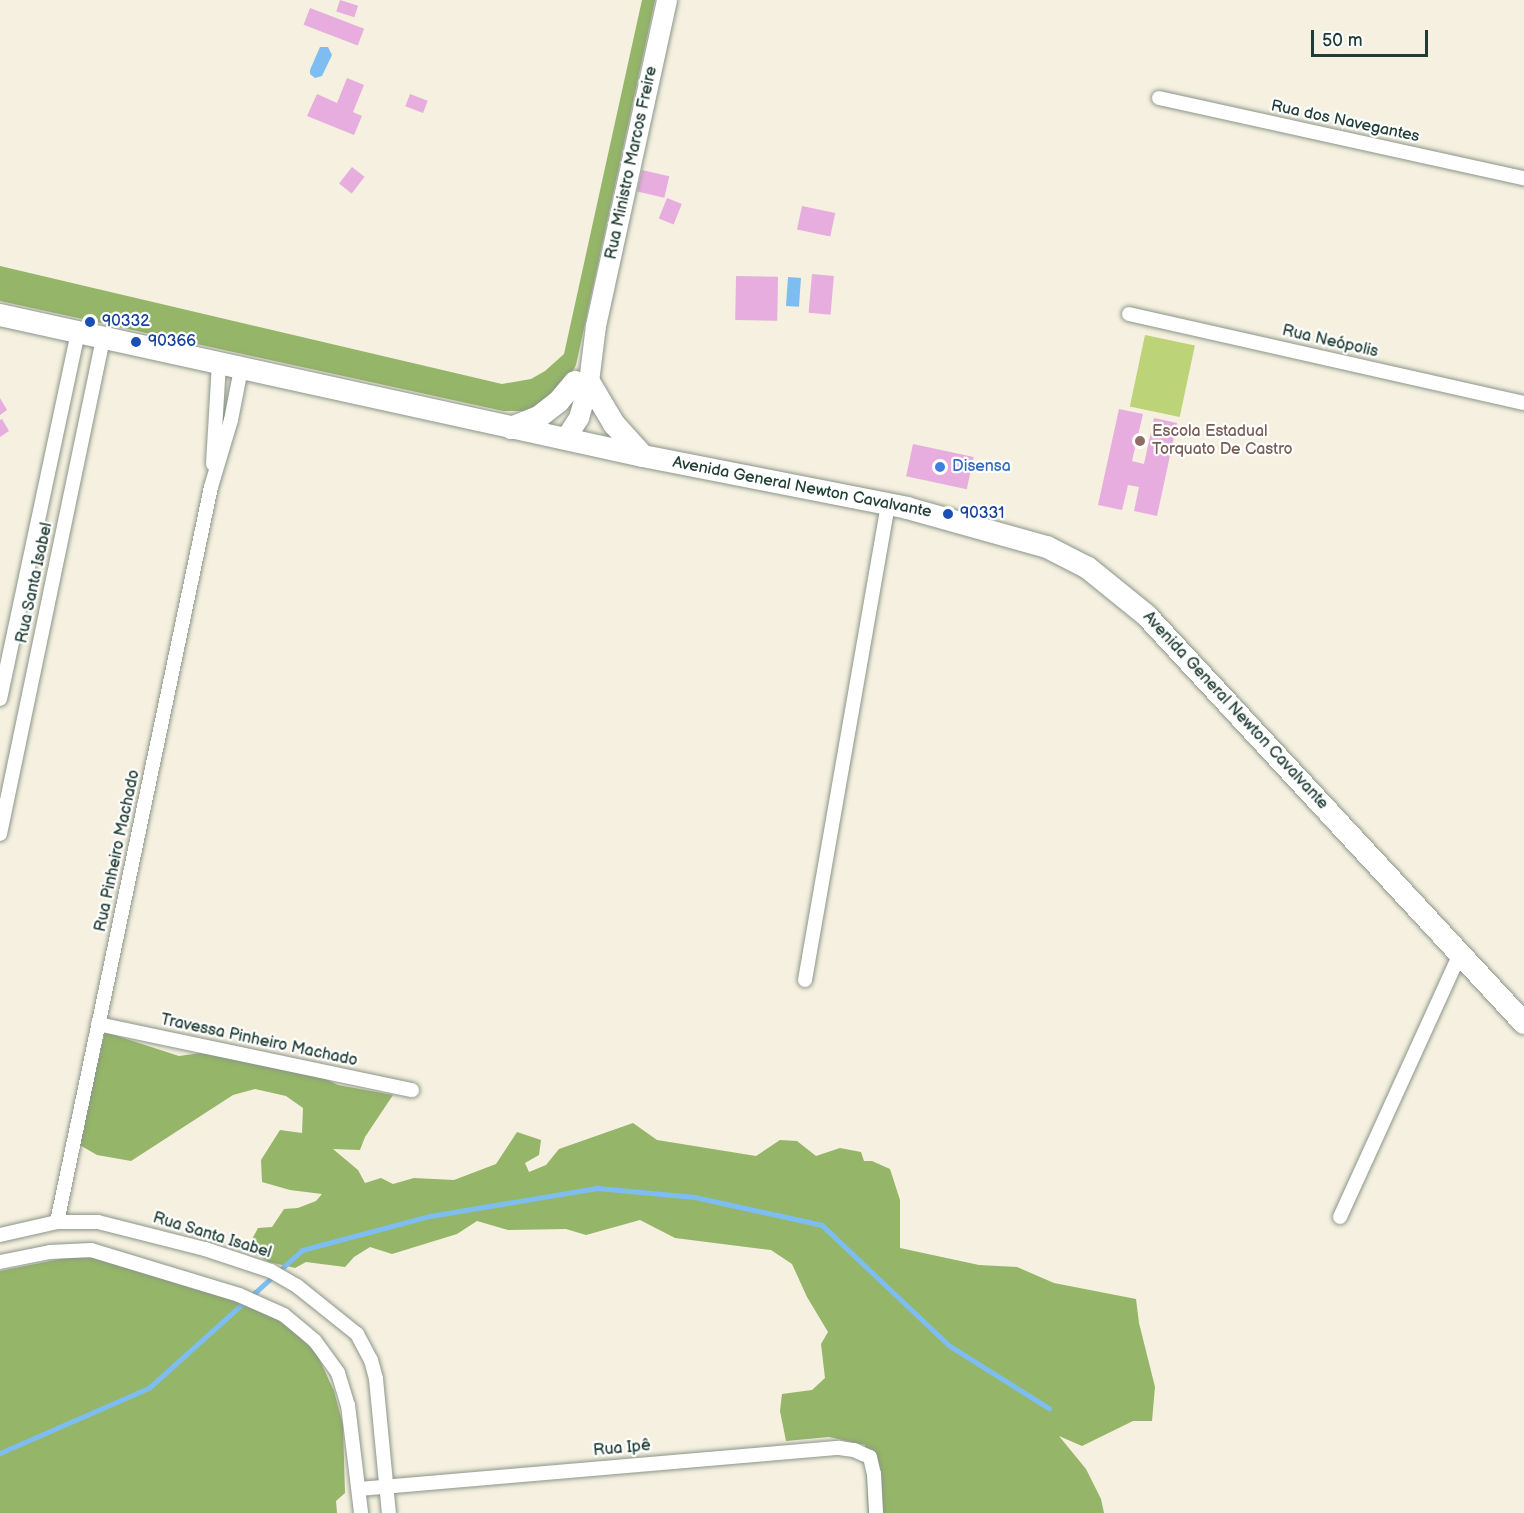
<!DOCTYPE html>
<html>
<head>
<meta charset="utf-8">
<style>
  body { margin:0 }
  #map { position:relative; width:1524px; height:1513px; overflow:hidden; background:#f5f0df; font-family:"Balsamiq Sans",sans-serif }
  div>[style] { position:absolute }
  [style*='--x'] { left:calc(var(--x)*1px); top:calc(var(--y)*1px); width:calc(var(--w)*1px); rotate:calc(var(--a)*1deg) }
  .green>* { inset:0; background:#bcd378; transform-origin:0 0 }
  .forest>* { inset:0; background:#95b568 }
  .water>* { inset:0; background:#7ebdf2; transform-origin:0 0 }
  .stream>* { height:4.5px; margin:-2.25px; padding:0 2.25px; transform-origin:2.25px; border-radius:2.25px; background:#7ebdf2 }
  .building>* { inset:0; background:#e6adde; transform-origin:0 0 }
  .roads { filter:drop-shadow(0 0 2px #8a968a) drop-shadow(0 0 2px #8a968a) }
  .minor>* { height:14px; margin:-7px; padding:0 7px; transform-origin:7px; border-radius:7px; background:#fff }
  .secondary>* { height:20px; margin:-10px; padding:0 10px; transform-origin:10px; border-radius:10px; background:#fff }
  .primary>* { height:22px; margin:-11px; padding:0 11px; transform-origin:11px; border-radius:11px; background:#fff }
  .dots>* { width:16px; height:16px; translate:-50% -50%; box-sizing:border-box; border:3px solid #fff; border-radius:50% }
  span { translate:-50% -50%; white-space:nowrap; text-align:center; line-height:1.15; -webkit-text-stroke:4.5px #fff; paint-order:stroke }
  .street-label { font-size:16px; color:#1f3d34 }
  .transit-label { font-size:16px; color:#164399 }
  .left { translate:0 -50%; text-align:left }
  .education-label { font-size:16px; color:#785e54 }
  .shop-label { font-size:16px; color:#366cbe }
  .scale { position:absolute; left:1311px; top:30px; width:117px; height:27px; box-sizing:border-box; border:3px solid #1f3d34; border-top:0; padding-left:8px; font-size:18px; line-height:21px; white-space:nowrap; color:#1f3d34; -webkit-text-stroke:4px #fff; paint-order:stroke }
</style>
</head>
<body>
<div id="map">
  <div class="green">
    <i style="left:1145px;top:335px;width:51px;height:73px;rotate:12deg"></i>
  </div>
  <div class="forest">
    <i style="clip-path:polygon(642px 0,655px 0,576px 365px,568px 380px,532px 411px,503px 411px,0 301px,0 266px,502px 384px,531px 379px,545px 371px,564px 354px)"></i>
    <i style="clip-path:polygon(105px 1032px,179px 1056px,201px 1053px,317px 1075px,338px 1085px,393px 1095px,365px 1137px,360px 1150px,333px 1149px,358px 1170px,365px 1183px,381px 1178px,393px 1184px,414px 1178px,454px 1180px,496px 1164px,517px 1132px,541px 1140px,539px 1155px,525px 1163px,529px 1172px,546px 1165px,559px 1149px,633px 1123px,657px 1140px,756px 1156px,780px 1140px,797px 1141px,816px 1156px,840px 1148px,861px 1152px,864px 1161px,872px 1161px,890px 1169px,900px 1200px,900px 1248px,979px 1265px,1017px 1267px,1054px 1283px,1136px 1299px,1139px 1323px,1155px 1387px,1152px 1421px,1133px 1421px,1082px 1446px,1059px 1436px,1086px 1469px,1101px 1499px,1104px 1513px,868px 1513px,865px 1445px,829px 1437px,786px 1441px,780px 1411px,782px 1394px,812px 1390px,825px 1378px,821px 1344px,828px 1332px,807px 1297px,792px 1264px,771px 1250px,675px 1238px,640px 1220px,586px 1235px,566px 1229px,508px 1230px,477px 1221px,457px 1234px,392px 1254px,370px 1247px,354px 1257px,345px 1267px,306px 1262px,295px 1268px,269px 1262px,255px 1254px,251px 1241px,258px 1228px,272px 1227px,284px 1209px,298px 1208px,316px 1201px,322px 1194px,290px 1190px,262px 1182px,261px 1160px,280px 1130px,302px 1133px,303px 1108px,286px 1096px,255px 1089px,233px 1095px,131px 1161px,97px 1155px,78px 1144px)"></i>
    <i style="clip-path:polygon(65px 1258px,99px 1258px,239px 1299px,274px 1317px,300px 1337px,317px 1354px,334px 1391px,343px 1425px,345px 1493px,336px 1501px,337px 1513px,0 1513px,0 1271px)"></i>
  </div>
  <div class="water">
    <i style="clip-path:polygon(320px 47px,328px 47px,332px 55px,322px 76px,315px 78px,310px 74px,310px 70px)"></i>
    <i style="left:788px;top:277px;width:13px;height:29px;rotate:4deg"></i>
  </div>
  <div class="stream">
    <i style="--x:0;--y:1453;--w:163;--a:-23.6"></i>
    <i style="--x:149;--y:1388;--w:206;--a:-42"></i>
    <i style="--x:302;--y:1250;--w:132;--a:-14.9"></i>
    <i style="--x:430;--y:1216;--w:169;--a:-9.5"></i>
    <i style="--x:597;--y:1188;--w:98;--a:5.2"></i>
    <i style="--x:695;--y:1197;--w:130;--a:12.4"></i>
    <i style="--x:822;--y:1225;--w:176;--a:43.4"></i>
    <i style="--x:950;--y:1346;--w:117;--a:32.1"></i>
  </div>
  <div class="building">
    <i style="left:340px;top:0;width:19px;height:12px;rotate:18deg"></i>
    <i style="left:310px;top:8px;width:58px;height:18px;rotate:21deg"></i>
    <i style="clip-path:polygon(347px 78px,364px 85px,353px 112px,362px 116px,354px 135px,307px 116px,317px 94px,337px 103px)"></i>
    <i style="left:410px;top:94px;width:19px;height:13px;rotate:21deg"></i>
    <i style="left:352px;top:167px;width:16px;height:21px;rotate:38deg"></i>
    <i style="left:642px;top:170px;width:28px;height:22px;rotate:13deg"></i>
    <i style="left:667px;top:198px;width:16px;height:22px;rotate:22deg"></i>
    <i style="left:802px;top:206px;width:34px;height:24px;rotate:12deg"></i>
    <i style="left:812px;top:274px;width:22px;height:39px;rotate:5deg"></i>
    <i style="left:736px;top:276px;width:42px;height:44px;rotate:1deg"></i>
    <i style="clip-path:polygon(0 398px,7px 410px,0 415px)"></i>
    <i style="clip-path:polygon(1119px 409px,1143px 414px,1132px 461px,1144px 464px,1154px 418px,1177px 423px,1157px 516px,1134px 511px,1139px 487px,1128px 485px,1122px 510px,1098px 505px)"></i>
    <i style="clip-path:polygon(2px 419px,9px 431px,0 437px,0 420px)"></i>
    <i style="left:913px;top:444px;width:62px;height:33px;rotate:12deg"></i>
  </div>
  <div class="roads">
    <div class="minor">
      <i style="--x:1159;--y:98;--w:374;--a:12.4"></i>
      <i style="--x:1129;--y:314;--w:405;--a:12.7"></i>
      <i style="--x:213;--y:464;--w:100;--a:-86.6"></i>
      <i style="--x:0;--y:699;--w:375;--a:-78"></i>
      <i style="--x:0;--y:834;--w:506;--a:-78.25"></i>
      <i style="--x:805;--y:980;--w:483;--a:-80.1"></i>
      <i style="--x:98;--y:1024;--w:321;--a:11.9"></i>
      <i style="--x:1340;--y:1217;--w:291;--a:-65.5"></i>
      <i style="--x:57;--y:1222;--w:751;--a:-78.17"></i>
      <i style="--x:211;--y:487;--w:70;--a:-73.4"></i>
      <i style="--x:231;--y:420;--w:52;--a:-78.9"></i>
      <i style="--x:0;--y:1235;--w:58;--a:-12.8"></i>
      <i style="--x:57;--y:1222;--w:41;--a:0"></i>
      <i style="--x:98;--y:1222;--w:110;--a:14.2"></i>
      <i style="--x:205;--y:1249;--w:70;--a:18.4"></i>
      <i style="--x:271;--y:1271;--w:30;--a:30"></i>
      <i style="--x:297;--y:1286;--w:77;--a:38.7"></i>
      <i style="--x:357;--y:1334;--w:30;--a:62"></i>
      <i style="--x:371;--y:1360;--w:20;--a:75"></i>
      <i style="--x:376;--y:1379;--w:135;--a:84.5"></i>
      <i style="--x:0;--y:1262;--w:51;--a:-11.3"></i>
      <i style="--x:50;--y:1252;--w:41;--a:-2.8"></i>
      <i style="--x:91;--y:1250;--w:155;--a:16.9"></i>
      <i style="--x:239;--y:1295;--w:49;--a:24"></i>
      <i style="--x:284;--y:1315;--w:40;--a:40"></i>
      <i style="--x:315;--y:1341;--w:39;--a:54"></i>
      <i style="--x:338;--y:1373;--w:34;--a:73"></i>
      <i style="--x:348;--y:1405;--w:109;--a:83.1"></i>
      <i style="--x:359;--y:1489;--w:482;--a:-4.9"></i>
      <i style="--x:839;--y:1448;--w:15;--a:8"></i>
      <i style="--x:854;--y:1450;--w:17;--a:24"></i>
      <i style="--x:870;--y:1457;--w:17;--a:77"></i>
      <i style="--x:874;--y:1474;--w:39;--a:87"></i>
    </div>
    <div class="secondary">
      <i style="--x:566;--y:438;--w:24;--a:-57"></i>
      <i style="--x:579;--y:418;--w:37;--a:-74"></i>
      <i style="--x:589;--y:382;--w:56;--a:-82.9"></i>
      <i style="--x:596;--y:326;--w:334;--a:-77.7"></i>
    </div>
    <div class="primary">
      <i style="--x:0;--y:315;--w:658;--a:12.37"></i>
      <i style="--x:643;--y:456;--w:269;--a:11.1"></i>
      <i style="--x:907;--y:508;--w:145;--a:15.6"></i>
      <i style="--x:1047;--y:547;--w:46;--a:27.1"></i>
      <i style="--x:1088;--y:568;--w:75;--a:39"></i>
      <i style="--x:1146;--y:615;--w:556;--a:47.19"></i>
      <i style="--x:589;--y:382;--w:49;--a:59.2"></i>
      <i style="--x:614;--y:424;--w:43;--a:47.8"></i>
      <i style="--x:511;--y:428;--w:31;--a:-22"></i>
      <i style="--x:540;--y:416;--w:24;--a:-38"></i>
      <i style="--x:559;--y:401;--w:25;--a:-50"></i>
    </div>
  </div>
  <div class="dots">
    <i style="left:90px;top:322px;background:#1a4fb4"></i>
    <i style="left:136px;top:342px;background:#1a4fb4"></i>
    <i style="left:1140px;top:441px;background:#8d6e63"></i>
    <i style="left:940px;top:467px;background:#3f7fe0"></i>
    <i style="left:948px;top:514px;background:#1a4fb4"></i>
  </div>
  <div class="street-label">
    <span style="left:1345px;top:122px;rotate:12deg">Rua dos Navegantes</span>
    <span style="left:632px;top:163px;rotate:-78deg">Rua Ministro Marcos Freire</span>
    <span style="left:1330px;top:342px;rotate:13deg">Rua Neópolis</span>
    <span style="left:802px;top:488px;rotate:11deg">Avenida General Newton Cavalvante</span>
    <span style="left:35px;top:583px;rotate:-78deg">Rua Santa Isabel</span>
    <span style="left:1235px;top:711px;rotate:47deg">Avenida General Newton Cavalvante</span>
    <span style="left:118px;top:851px;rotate:-78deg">Rua Pinheiro Machado</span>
    <span style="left:259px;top:1041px;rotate:12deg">Travessa Pinheiro Machado</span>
    <span style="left:212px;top:1236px;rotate:17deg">Rua Santa Isabel</span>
    <span style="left:622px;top:1449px;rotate:-5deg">Rua Ipê</span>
  </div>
  <div class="transit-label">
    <span class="left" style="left:102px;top:322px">90332</span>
    <span class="left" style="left:148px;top:342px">90366</span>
    <span class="left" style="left:960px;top:514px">90331</span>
  </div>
  <div class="education-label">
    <span class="left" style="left:1152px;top:441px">Escola Estadual<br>Torquato De Castro</span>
  </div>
  <div class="shop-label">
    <span class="left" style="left:952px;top:467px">Disensa</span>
  </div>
  <div class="scale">50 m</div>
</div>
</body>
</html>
